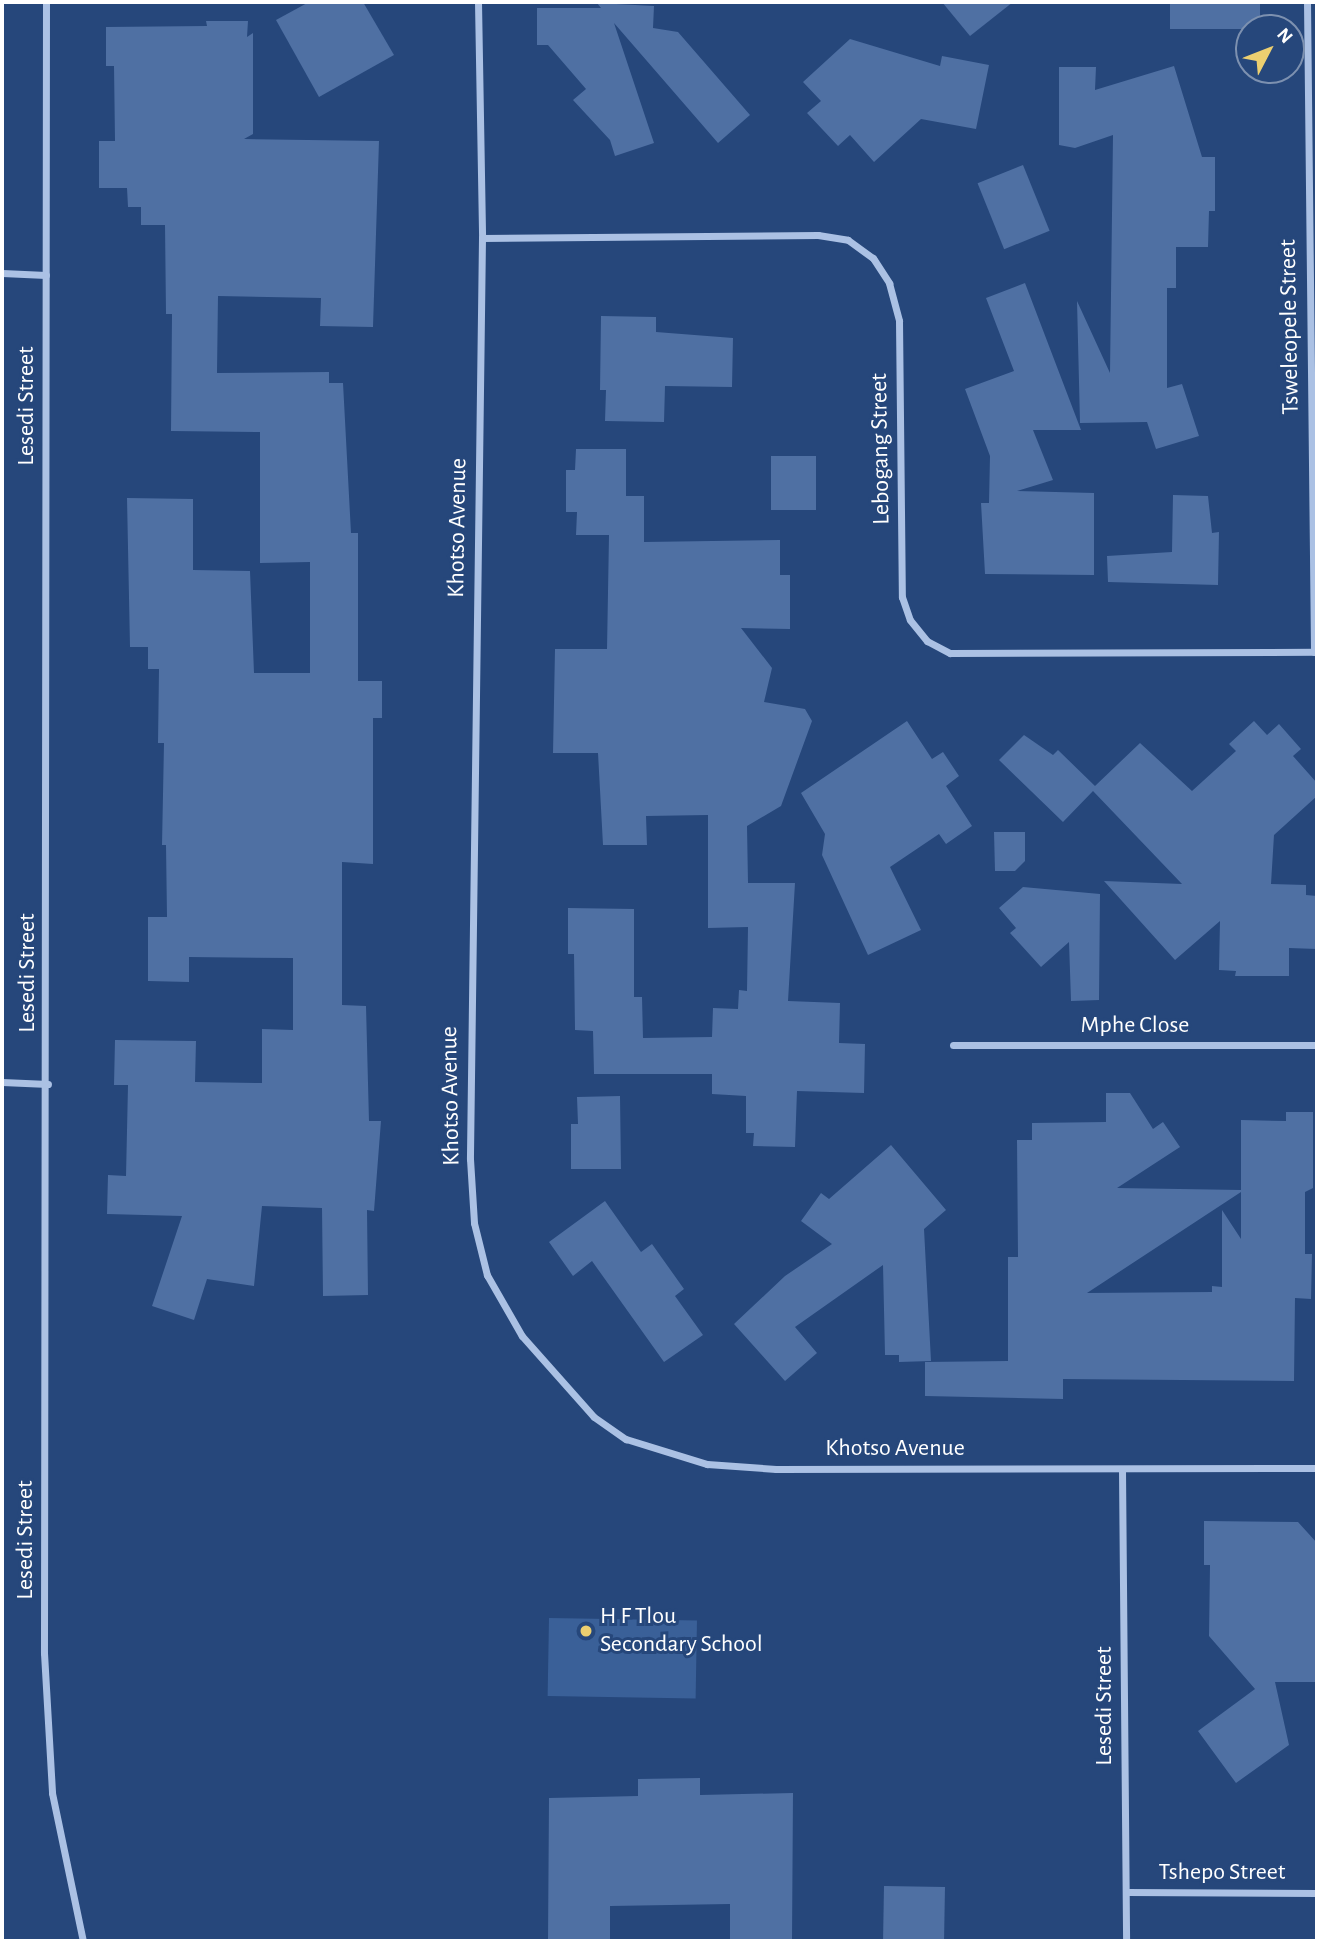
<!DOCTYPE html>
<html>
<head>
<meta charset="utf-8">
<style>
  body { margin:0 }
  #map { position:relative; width:1319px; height:1943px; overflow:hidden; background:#26477b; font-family:"Alegreya Sans",sans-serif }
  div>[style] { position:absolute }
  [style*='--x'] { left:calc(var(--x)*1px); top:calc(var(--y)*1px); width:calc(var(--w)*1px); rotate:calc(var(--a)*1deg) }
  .green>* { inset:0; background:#3a6098; transform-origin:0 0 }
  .building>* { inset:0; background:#4f70a3; transform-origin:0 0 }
  .street>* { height:7px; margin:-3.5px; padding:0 3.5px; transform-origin:3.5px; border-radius:3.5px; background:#abc1e4 }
  .dots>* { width:19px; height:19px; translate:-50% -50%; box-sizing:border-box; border:4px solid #26477b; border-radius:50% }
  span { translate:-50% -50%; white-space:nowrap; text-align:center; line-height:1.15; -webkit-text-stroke:6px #26477b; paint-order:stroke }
  .street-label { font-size:24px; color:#fff }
  .poi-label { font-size:24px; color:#fff }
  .left { translate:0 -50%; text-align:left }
  .frame { position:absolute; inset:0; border:4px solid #fff; pointer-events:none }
  .north { position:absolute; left:1235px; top:14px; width:70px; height:70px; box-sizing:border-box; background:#26477b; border:2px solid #7d91b0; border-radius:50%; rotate:48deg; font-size:19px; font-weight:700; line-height:28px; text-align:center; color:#fff }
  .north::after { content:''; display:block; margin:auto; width:24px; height:32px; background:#eccf70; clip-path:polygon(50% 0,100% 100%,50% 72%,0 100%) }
</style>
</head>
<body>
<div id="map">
  <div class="green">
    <i style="left:549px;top:1618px;width:148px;height:78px;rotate:1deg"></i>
  </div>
  <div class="building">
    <i style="clip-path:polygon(309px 2px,363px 2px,394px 55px,319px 97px,276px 20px)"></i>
    <i style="clip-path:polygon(942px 2px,1013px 2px,970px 36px)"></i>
    <i style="left:1170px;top:2px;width:90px;height:27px"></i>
    <i style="clip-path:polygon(597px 3px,654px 6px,653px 28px,678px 32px,750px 115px,718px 143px,614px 23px,654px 143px,615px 156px,610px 140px,573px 100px,586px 89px,548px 45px,537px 45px,537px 8px,601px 8px)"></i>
    <i style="clip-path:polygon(206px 21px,248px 21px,247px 37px,253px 33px,253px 134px,244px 139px,379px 141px,373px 327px,320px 326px,321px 298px,218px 296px,217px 373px,329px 372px,329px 383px,343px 383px,351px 533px,358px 533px,358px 681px,382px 681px,382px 718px,373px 718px,373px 864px,342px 862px,342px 1005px,366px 1006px,369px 1121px,381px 1121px,374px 1211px,367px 1210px,368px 1295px,323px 1296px,322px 1208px,262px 1206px,254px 1286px,207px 1279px,194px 1320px,152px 1306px,182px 1216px,107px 1214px,108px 1175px,126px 1176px,128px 1085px,114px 1085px,115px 1040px,196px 1041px,195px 1082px,262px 1083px,262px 1029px,293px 1030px,293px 958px,189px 957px,189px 982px,148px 981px,148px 917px,167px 917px,166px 845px,162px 845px,164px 743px,158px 743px,159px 669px,148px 669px,148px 647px,130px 647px,127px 498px,193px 499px,193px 570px,250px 571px,254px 673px,310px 673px,310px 562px,260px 563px,260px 432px,171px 431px,172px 314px,166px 314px,165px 225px,141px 225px,141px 207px,128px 207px,127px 188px,99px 188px,99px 141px,115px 141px,114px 66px,106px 66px,106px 27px,207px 26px)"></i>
    <i style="clip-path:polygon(850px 39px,940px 66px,942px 56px,989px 65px,976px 129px,921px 119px,874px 162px,850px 135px,838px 146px,807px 113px,821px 101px,803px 82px)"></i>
    <i style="clip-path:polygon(1174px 66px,1202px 157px,1215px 157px,1215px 211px,1209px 211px,1208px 247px,1176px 247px,1176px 288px,1167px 288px,1167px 388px,1182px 384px,1199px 436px,1156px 449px,1147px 422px,1080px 423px,1077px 301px,1110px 373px,1113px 135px,1075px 148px,1059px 145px,1059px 67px,1096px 67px,1095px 90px)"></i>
    <i style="left:1023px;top:165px;width:71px;height:49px;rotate:68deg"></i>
    <i style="clip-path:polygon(1025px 283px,1081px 430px,1033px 430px,1053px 480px,1017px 491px,1094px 493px,1094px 575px,985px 574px,981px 503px,989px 503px,990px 456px,965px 389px,1014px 371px,986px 298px)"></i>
    <i style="clip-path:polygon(601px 316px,656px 317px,656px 332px,733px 338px,732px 387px,665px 386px,664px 422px,605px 421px,606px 390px,600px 390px)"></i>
    <i style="clip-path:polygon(576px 449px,626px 449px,626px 496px,644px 496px,644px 542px,780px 540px,780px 575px,790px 575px,790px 629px,741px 628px,772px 668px,764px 702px,805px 709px,812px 721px,781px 806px,747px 826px,748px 883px,795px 883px,788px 1001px,840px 1003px,839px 1043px,865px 1044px,864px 1093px,797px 1091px,795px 1147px,753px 1146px,754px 1133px,746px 1133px,746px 1096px,712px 1094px,712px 1074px,594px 1074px,593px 1031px,575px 1030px,574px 954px,568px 954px,568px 908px,634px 909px,634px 997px,642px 997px,643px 1038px,712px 1037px,713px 1008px,738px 1009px,739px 990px,747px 991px,748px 927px,708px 928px,708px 815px,646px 816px,647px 845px,603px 845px,598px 753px,553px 753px,555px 649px,607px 649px,609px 535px,576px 535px,577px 512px,566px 512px,566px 470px,575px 470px)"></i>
    <i style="left:771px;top:456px;width:45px;height:54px"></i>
    <i style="clip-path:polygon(1173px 495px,1208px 496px,1212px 533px,1219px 532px,1218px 585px,1108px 582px,1107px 556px,1172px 552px)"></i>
    <i style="clip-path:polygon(907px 721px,932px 759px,943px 752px,959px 776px,946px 786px,972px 826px,946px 844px,939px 834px,890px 867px,921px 930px,868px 955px,822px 855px,825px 834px,801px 793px)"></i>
    <i style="clip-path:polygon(1254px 721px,1267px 735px,1279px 724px,1301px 749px,1293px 756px,1317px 783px,1317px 796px,1274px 835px,1271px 884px,1306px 885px,1306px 895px,1317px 896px,1317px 949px,1289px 948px,1289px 976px,1235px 976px,1236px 971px,1219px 970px,1220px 921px,1175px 960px,1104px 881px,1182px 884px,1093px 791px,1063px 822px,999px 760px,1024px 735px,1053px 755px,1058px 750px,1095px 786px,1140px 743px,1192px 791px,1236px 751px,1229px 744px)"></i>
    <i style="clip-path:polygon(994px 832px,1025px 832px,1025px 861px,1015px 871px,995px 871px)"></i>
    <i style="clip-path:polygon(1023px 887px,1100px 894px,1099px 1000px,1071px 1001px,1069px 942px,1041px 967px,1010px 933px,1016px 928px,999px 908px)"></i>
    <i style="clip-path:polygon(evenodd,1106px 1093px,1130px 1093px,1153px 1129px,1163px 1122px,1180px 1147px,1117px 1188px,1241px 1190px,1241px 1120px,1286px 1121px,1286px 1112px,1313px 1112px,1313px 1188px,1305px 1192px,1305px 1254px,1312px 1254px,1311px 1299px,1295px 1298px,1294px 1381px,1063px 1379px,1063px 1399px,925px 1396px,925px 1362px,1008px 1361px,1008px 1257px,1018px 1257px,1017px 1140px,1032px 1140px,1032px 1123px,1106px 1122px,1106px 1093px,1241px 1192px,1241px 1239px,1222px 1210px,1222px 1287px,1212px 1286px,1212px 1292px,1087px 1293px,1241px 1192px)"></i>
    <i style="clip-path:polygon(620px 1096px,621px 1169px,571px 1169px,571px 1124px,578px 1124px,577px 1097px)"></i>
    <i style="clip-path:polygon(891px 1145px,946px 1210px,924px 1229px,931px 1361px,899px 1362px,899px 1355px,885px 1355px,883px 1265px,795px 1327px,817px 1353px,785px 1381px,734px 1324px,785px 1276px,832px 1244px,801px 1221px,821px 1193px,829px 1199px)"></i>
    <i style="clip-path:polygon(605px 1201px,641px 1252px,652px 1244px,684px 1289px,675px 1296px,703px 1335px,664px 1362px,592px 1261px,573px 1276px,549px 1242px)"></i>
    <i style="clip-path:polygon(1204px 1521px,1298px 1522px,1317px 1543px,1317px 1682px,1275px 1682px,1289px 1745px,1236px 1783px,1198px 1731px,1255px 1689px,1209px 1636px,1210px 1565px,1204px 1565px)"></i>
    <i style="clip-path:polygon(700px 1778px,700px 1795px,793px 1793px,792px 1941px,730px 1941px,730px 1904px,610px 1906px,610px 1941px,548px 1941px,549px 1798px,638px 1796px,638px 1779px)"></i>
    <i style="left:884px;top:1886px;width:61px;height:55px;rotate:1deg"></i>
  </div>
  <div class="street">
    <i style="--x:46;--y:2;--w:1651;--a:90.07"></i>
    <i style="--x:44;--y:1653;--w:140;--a:86.7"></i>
    <i style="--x:52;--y:1793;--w:151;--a:78.2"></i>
    <i style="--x:478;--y:2;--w:236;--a:89"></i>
    <i style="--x:482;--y:238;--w:921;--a:90.75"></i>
    <i style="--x:470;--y:1159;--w:64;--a:86.4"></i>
    <i style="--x:474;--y:1223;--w:54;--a:76"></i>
    <i style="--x:487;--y:1275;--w:70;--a:60.2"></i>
    <i style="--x:522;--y:1336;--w:108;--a:48.4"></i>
    <i style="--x:594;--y:1417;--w:39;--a:35"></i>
    <i style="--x:626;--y:1439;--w:85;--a:17.2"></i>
    <i style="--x:707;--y:1464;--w:69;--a:4.1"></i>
    <i style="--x:776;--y:1469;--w:541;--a:-0.11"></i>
    <i style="--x:1307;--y:2;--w:650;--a:89.38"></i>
    <i style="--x:482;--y:238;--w:336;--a:-0.5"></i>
    <i style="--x:818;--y:235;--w:30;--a:9"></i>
    <i style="--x:848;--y:240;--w:31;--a:36"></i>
    <i style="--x:873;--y:258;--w:30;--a:57"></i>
    <i style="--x:889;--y:283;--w:39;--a:75"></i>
    <i style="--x:899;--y:321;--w:276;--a:89.4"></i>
    <i style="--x:902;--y:597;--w:24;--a:71"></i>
    <i style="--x:910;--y:620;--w:27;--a:51"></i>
    <i style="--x:927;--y:641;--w:26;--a:28"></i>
    <i style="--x:950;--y:653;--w:367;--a:-0.2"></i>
    <i style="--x:2;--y:273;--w:44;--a:2.6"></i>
    <i style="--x:953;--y:1045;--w:364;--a:0"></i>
    <i style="--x:2;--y:1082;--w:46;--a:2.5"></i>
    <i style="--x:1122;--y:1470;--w:471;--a:89.5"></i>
    <i style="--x:1127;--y:1892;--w:190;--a:0.3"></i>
  </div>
  <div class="dots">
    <i style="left:586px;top:1631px;background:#eccf70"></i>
  </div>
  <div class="street-label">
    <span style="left:1290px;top:327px;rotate:-91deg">Tsweleopele Street</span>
    <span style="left:27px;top:406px;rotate:-90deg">Lesedi Street</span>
    <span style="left:881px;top:449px;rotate:-91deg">Lebogang Street</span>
    <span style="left:458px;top:528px;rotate:-89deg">Khotso Avenue</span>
    <span style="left:28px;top:973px;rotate:-90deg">Lesedi Street</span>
    <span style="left:1135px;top:1026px">Mphe Close</span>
    <span style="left:451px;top:1096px;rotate:-91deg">Khotso Avenue</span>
    <span style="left:895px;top:1449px">Khotso Avenue</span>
    <span style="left:26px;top:1540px;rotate:-90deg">Lesedi Street</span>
    <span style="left:1105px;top:1706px;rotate:-90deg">Lesedi Street</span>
    <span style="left:1222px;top:1873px">Tshepo Street</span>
  </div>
  <div class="poi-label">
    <span class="left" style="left:600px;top:1631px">H F Tlou<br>Secondary School</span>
  </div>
  <div class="frame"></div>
  <div class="north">N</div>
</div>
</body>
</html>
